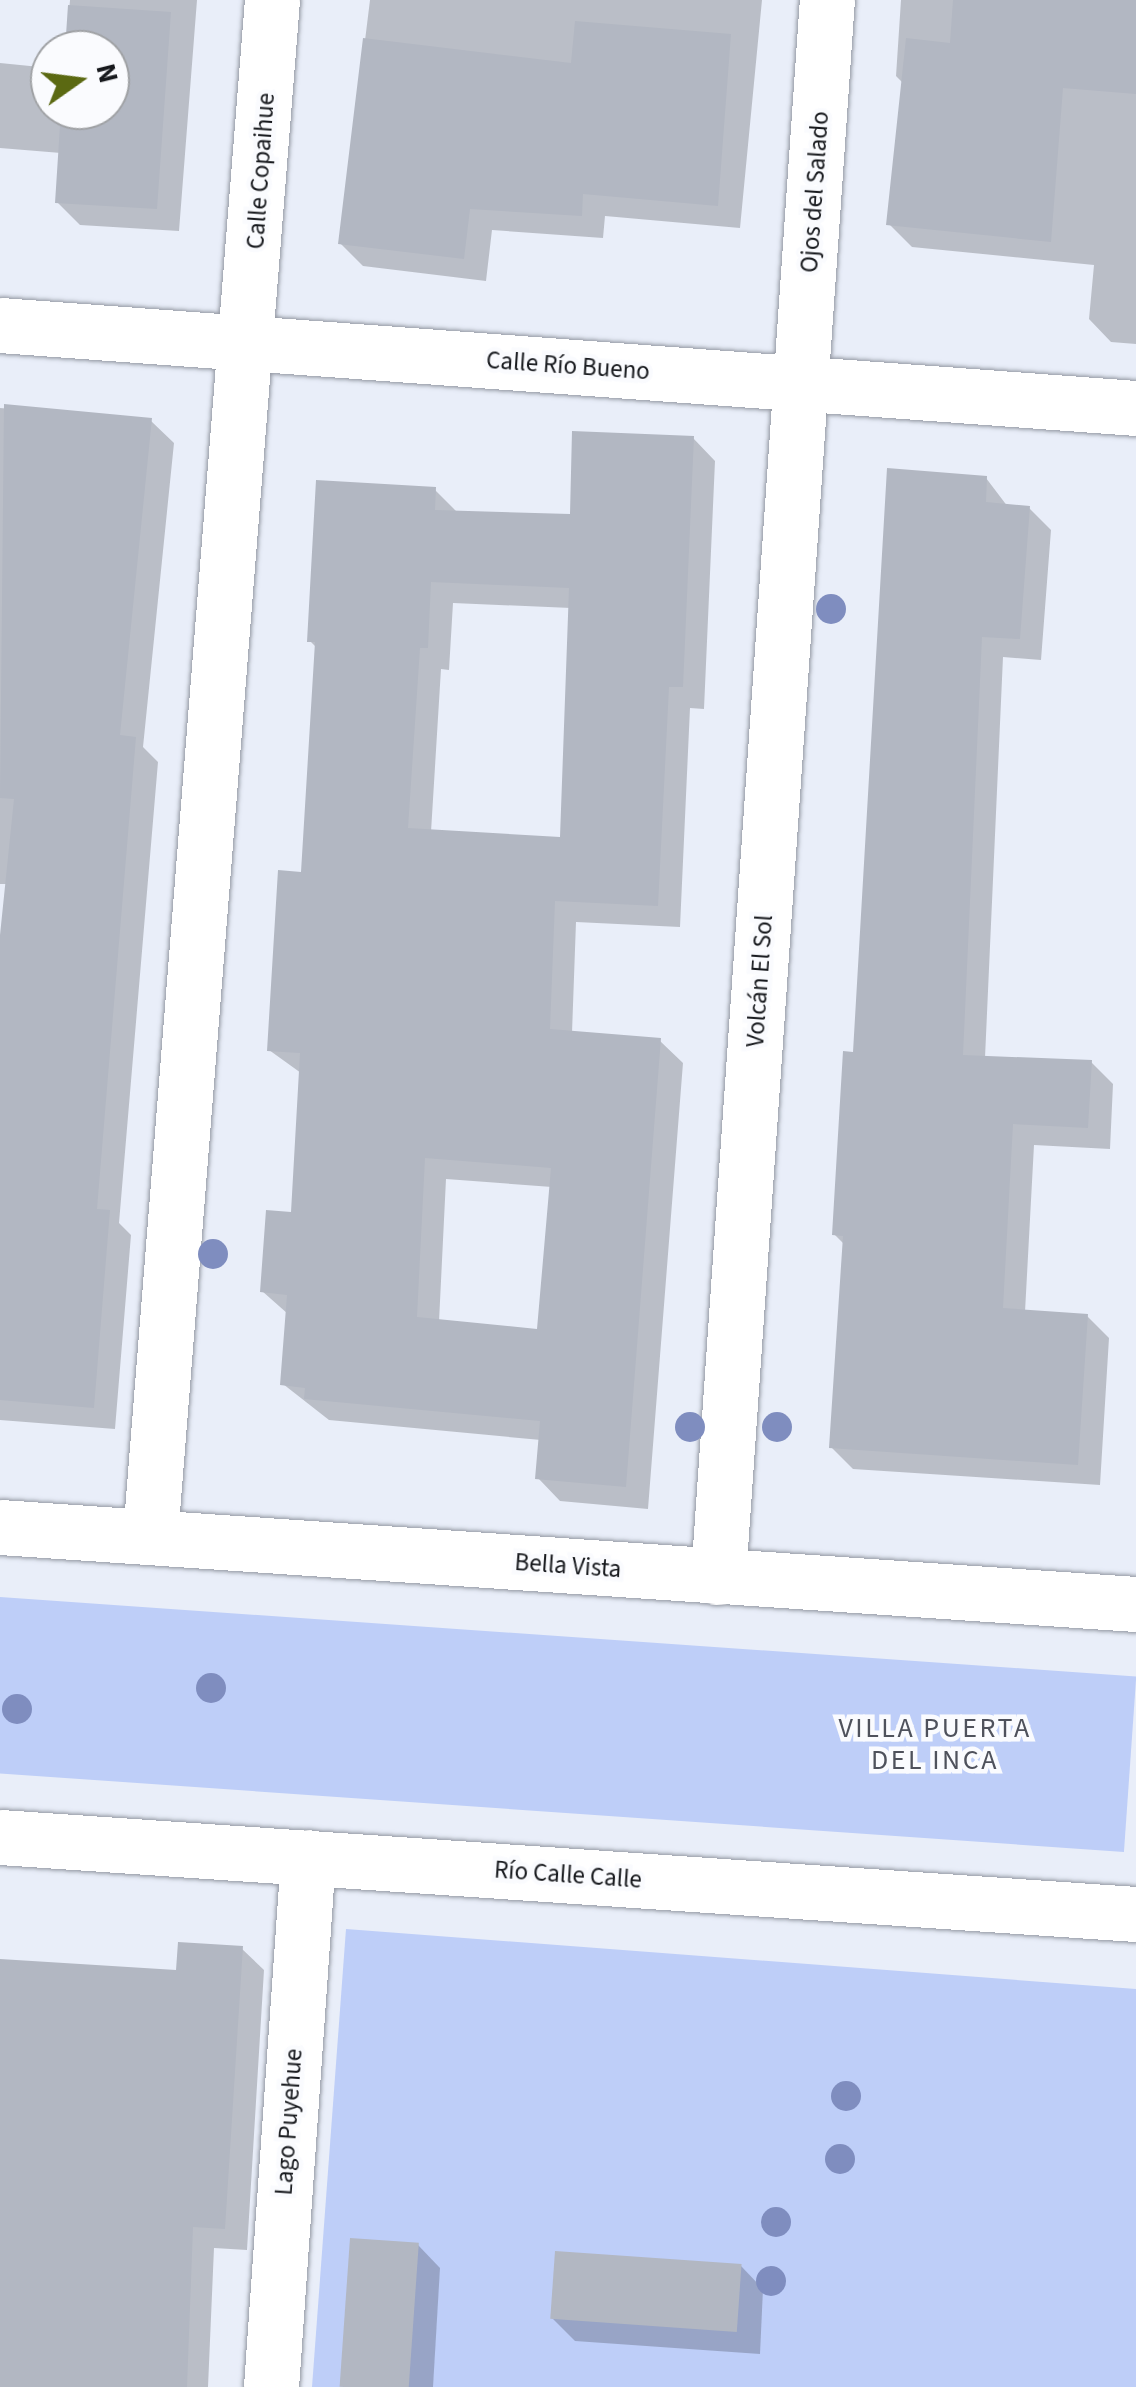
<!DOCTYPE html>
<html>
<head>
<meta charset="utf-8">
<style>
  body { margin:0 }
  #map { position:relative; width:1136px; height:2387px; overflow:hidden; background:#e9eef9; font-family:"Source Sans 3",sans-serif }
  div>[style] { position:absolute }
  [style*='--x'] { left:calc(var(--x)*1px); top:calc(var(--y)*1px); width:calc(var(--w)*1px); rotate:calc(var(--a)*1deg) }
  .green>* { inset:0; background:#becef8; transform-origin:0 0 }
  .shadow>* { inset:0; background:#0003 }
  .building>* { inset:0; background:#b2b7c2; transform-origin:0 0 }
  .roads { filter:drop-shadow(0 0 2px #9398a2) drop-shadow(0 0 2px #9398a2) }
  .street>* { height:55px; margin:-27.5px; padding:0 27.5px; transform-origin:27.5px; border-radius:27.5px; background:#fff }
  .trees>* { width:30px; height:30px; margin:-15px; border-radius:50%; background:#7f8dbf }
  span { translate:-50% -50%; white-space:nowrap; text-align:center; line-height:1.15; -webkit-text-stroke:9px #fafbfe; paint-order:stroke }
  .street-label { font-size:25px; color:#17191d }
  .neighbourhood-label { font-size:28px; color:#4f525c; letter-spacing:2.5px }
  .north { position:absolute; left:30px; top:30px; width:100px; height:100px; box-sizing:border-box; background:#fafbfe; border:2px solid #9fa1a4; border-radius:50%; rotate:76deg; font-size:28px; font-weight:700; line-height:40px; text-align:center; color:#17191d }
  .north::after { content:''; display:block; margin:auto; width:35px; height:45px; background:#5b6912; clip-path:polygon(50% 0,100% 100%,50% 72%,0 100%) }
</style>
</head>
<body>
<div id="map">
  <div class="green">
    <i style="left:0;top:1597px;width:1139px;height:176px;rotate:4deg"></i>
    <i style="clip-path:polygon(346px 1929px,1136px 1989px,1136px 2387px,312px 2387px)"></i>
  </div>
  <div class="shadow">
    <i style="clip-path:polygon(70px 0,197px 0,179px 231px,80px 225px,57px 202px,61px 153px,0 148px,0 63px,50px 68px,50px 110px,110px 110px,110px 50px,66px 50px)"></i>
    <i style="clip-path:polygon(370px 0,762px 0,740px 228px,605px 216px,603px 238px,492px 230px,486px 281px,363px 266px,340px 243px)"></i>
    <i style="clip-path:polygon(901px 0,1136px 0,1136px 344px,1111px 342px,1089px 319px,1094px 265px,912px 247px,889px 224px,903px 83px,896px 76px)"></i>
    <i style="clip-path:polygon(0 408px,151px 421px,174px 443px,143px 747px,158px 762px,119px 1223px,131px 1235px,115px 1429px,0 1420px,0 959px,8px 884px,0 884px)"></i>
    <i style="clip-path:polygon(evenodd,693px 438px,715px 461px,704px 709px,690px 708px,680px 927px,576px 922px,572px 1033px,660px 1041px,683px 1063px,648px 1509px,560px 1501px,538px 1478px,541px 1440px,329px 1420px,283px 1384px,288px 1314px,262px 1291px,294px 1214px,301px 1073px,269px 1050px,303px 874px,317px 648px,310px 641px,435px 490px,458px 513px,572px 516px,693px 438px,453px 603px,571px 608px,562px 840px,431px 832px,441px 669px,449px 670px,453px 603px,693px 438px,446px 1179px,552px 1187px,540px 1332px,439px 1322px,446px 1179px)"></i>
    <i style="clip-path:polygon(986px 478px,1008px 507px,1029px 508px,1051px 530px,1041px 660px,1003px 657px,985px 1058px,1091px 1062px,1113px 1084px,1110px 1149px,1034px 1145px,1025px 1312px,1087px 1316px,1109px 1338px,1100px 1485px,853px 1469px,831px 1447px,845px 1245px,834px 1234px,856px 1054px)"></i>
    <i style="clip-path:polygon(241px 1948px,264px 1970px,247px 2250px,214px 2248px,208px 2387px,0 2387px,0 1962px,179px 1973px)"></i>
    <i style="clip-path:polygon(418px 2245px,440px 2268px,433px 2387px,343px 2387px)"></i>
    <i style="clip-path:polygon(741px 2266px,763px 2289px,760px 2354px,575px 2341px,552px 2318px)"></i>
  </div>
  <div class="building">
    <i style="clip-path:polygon(953px 0,1136px 0,1136px 94px,1063px 88px,1051px 242px,886px 225px,906px 38px,950px 43px)"></i>
    <i style="clip-path:polygon(68px 5px,171px 12px,157px 209px,55px 203px,61px 110px,110px 110px,110px 50px,65px 50px)"></i>
    <i style="clip-path:polygon(575px 21px,731px 34px,718px 206px,583px 194px,582px 216px,470px 209px,464px 259px,338px 244px,363px 38px,571px 63px)"></i>
    <i style="clip-path:polygon(4px 404px,152px 418px,120px 735px,136px 737px,97px 1209px,110px 1210px,94px 1408px,0 1400px,0 935px,14px 799px,0 798px)"></i>
    <i style="clip-path:polygon(evenodd,572px 431px,694px 436px,683px 687px,669px 687px,658px 906px,555px 901px,550px 1029px,661px 1038px,626px 1487px,535px 1479px,540px 1421px,304px 1399px,305px 1388px,280px 1385px,287px 1295px,260px 1292px,266px 1210px,291px 1212px,300px 1053px,267px 1051px,278px 870px,301px 872px,315px 642px,307px 642px,316px 480px,436px 487px,435px 510px,570px 514px,572px 431px,431px 582px,569px 588px,560px 837px,408px 828px,420px 648px,428px 648px,431px 582px,572px 431px,425px 1158px,551px 1168px,537px 1329px,417px 1317px,425px 1158px)"></i>
    <i style="clip-path:polygon(887px 468px,987px 476px,986px 502px,1030px 506px,1020px 639px,982px 637px,963px 1055px,1092px 1060px,1088px 1128px,1013px 1124px,1003px 1308px,1088px 1314px,1078px 1465px,829px 1448px,843px 1236px,832px 1235px,843px 1051px,853px 1052px)"></i>
    <i style="clip-path:polygon(178px 1942px,243px 1946px,225px 2229px,193px 2227px,187px 2387px,0 2387px,0 1959px,176px 1970px)"></i>
    <i style="left:350px;top:2238px;width:69px;height:149px;rotate:4deg"></i>
    <i style="left:555px;top:2251px;width:187px;height:68px;rotate:4deg"></i>
  </div>
  <div class="roads">
    <div class="street">
      <i style="--x:0;--y:325;--w:1139;--a:4.18"></i>
      <i style="--x:0;--y:1527;--w:1139;--a:3.88"></i>
      <i style="--x:150;--y:1536;--w:1541;--a:-85.46"></i>
      <i style="--x:718;--y:1577;--w:1581;--a:-86.05"></i>
      <i style="--x:0;--y:1837;--w:1139;--a:3.88"></i>
      <i style="--x:271;--y:2387;--w:531;--a:-86.01"></i>
    </div>
  </div>
  <div class="trees">
    <i style="left:831px;top:609px"></i>
    <i style="left:213px;top:1254px"></i>
    <i style="left:690px;top:1427px"></i>
    <i style="left:777px;top:1427px"></i>
    <i style="left:211px;top:1688px"></i>
    <i style="left:17px;top:1709px"></i>
    <i style="left:846px;top:2096px"></i>
    <i style="left:840px;top:2159px"></i>
    <i style="left:776px;top:2222px"></i>
    <i style="left:771px;top:2281px"></i>
  </div>
  <div class="street-label">
    <span style="left:261px;top:171px;rotate:-86deg">Calle Copaihue</span>
    <span style="left:815px;top:192px;rotate:-86deg">Ojos del Salado</span>
    <span style="left:568px;top:366px;rotate:4deg">Calle Río Bueno</span>
    <span style="left:760px;top:981px;rotate:-86deg">Volcán El Sol</span>
    <span style="left:568px;top:1566px;rotate:4deg">Bella Vista</span>
    <span style="left:568px;top:1875px;rotate:4deg">Río Calle Calle</span>
    <span style="left:289px;top:2122px;rotate:-86deg">Lago Puyehue</span>
  </div>
  <div class="neighbourhood-label">
    <span style="left:935px;top:1744px">VILLA PUERTA<br>DEL INCA</span>
  </div>
  <div class="north">N</div>
</div>
</body>
</html>
